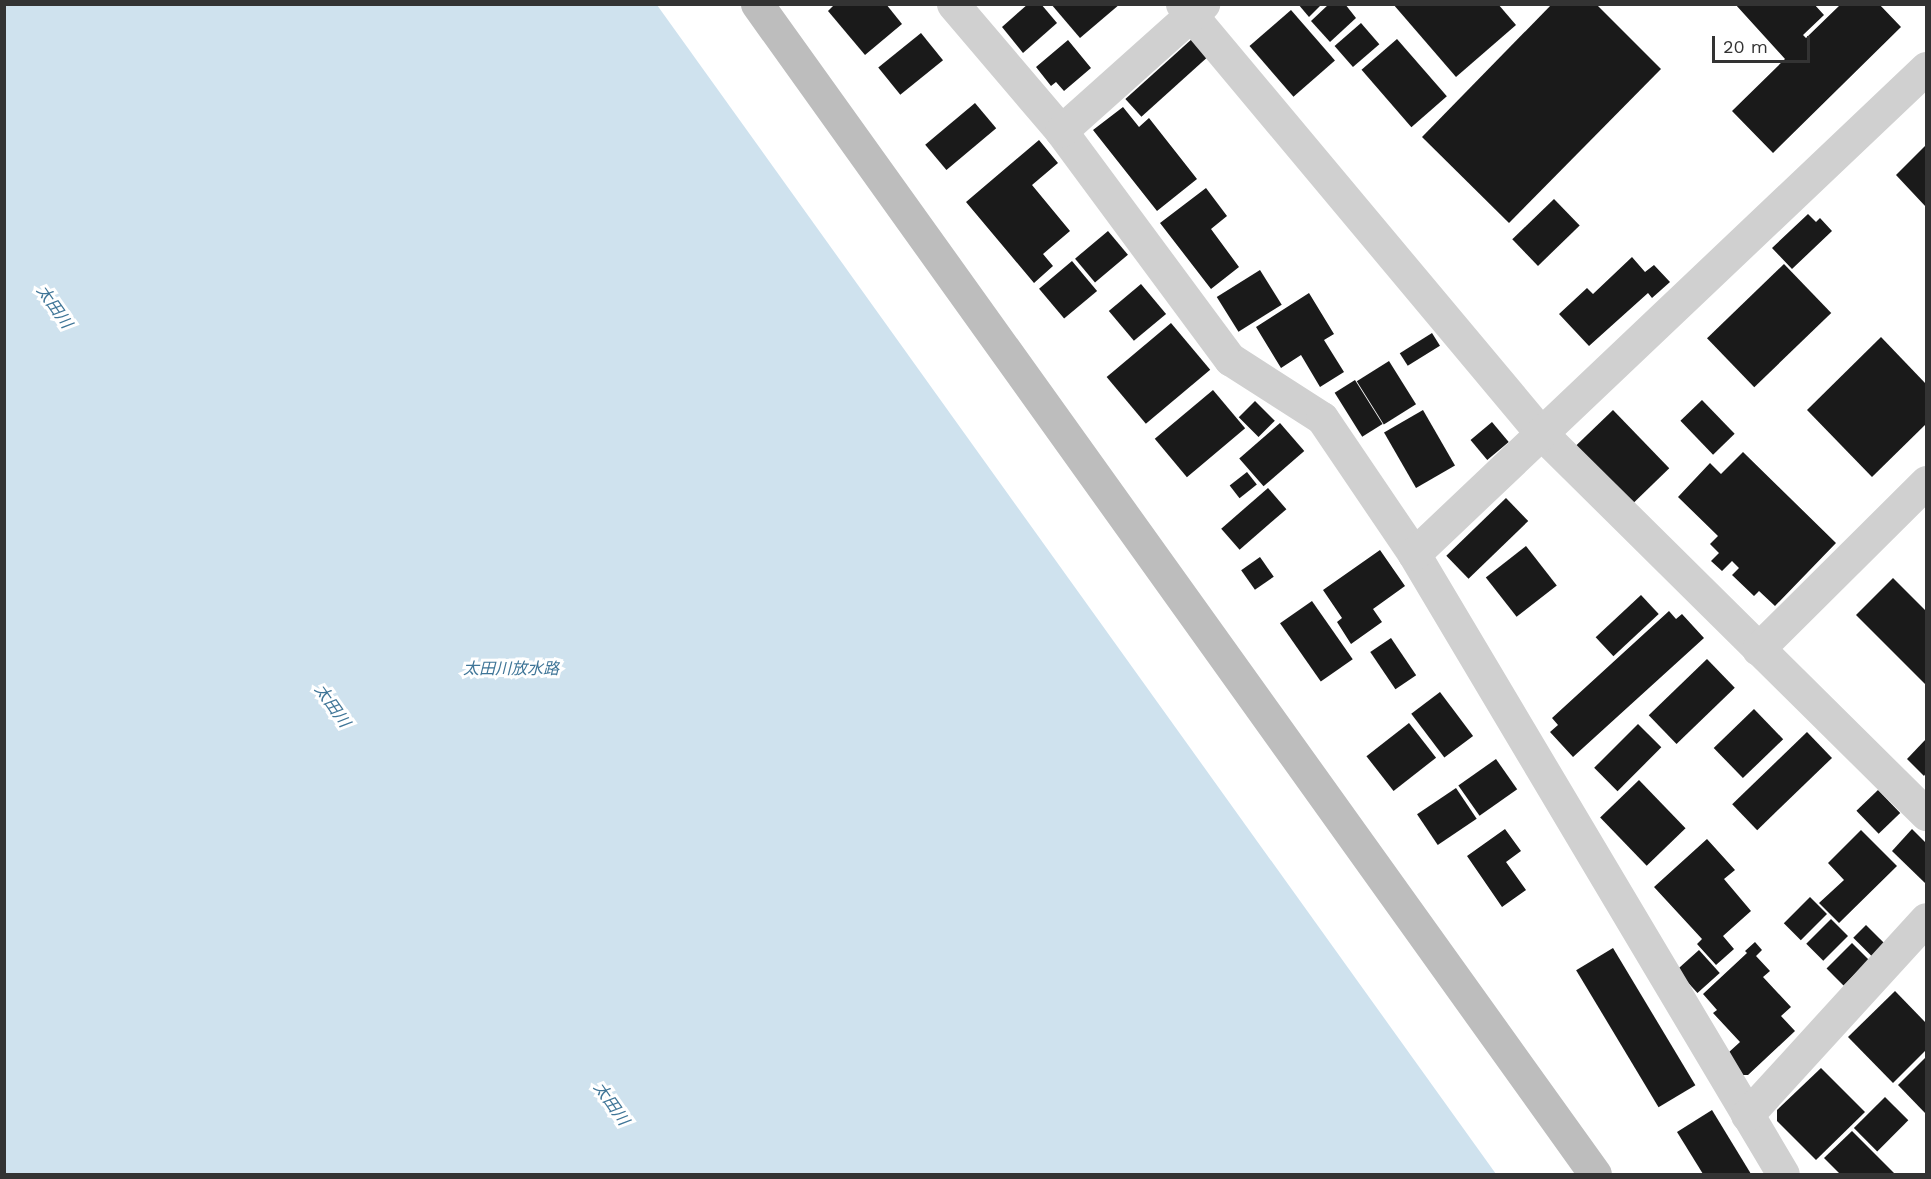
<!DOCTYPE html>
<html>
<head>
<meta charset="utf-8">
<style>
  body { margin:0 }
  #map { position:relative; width:1931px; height:1179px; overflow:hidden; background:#fff; font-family:"Work Sans","Noto Sans JP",sans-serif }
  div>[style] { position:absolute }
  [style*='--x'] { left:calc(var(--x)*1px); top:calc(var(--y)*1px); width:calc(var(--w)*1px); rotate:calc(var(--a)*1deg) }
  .water>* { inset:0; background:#cfe2ee }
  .building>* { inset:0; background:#1a1a1a; transform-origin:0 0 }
  .street>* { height:33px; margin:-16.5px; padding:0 16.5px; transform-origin:16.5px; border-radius:16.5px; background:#d0d0d0 }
  .secondary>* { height:33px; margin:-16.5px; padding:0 16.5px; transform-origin:16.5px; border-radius:16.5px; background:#bdbdbd }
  span { translate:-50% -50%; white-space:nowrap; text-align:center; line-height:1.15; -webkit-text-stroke:6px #fff; paint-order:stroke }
  .water-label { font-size:16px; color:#3f7597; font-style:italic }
  .frame { position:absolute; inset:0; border:6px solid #333; pointer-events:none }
  .scale { position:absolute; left:1712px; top:36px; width:98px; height:27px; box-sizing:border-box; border:3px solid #333; border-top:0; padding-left:8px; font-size:18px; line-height:21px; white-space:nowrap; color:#333; -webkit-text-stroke:4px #fff; paint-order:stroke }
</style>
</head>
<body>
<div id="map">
  <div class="water">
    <i style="clip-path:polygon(5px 4px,657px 5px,1496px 1174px,5px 1174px)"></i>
  </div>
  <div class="building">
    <i style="clip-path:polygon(835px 4px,886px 4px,902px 24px,865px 55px,828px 11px)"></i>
    <i style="clip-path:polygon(1028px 4px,1041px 4px,1057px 23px,1023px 53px,1002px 27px)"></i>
    <i style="clip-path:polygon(1051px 4px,1120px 4px,1080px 38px)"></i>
    <i style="clip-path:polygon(1298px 4px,1322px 4px,1309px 17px)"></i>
    <i style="clip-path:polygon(1329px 4px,1345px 4px,1356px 18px,1330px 42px,1311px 21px)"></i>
    <i style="clip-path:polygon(1393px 4px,1498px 4px,1516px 25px,1456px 77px)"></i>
    <i style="clip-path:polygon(1552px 4px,1596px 4px,1661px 69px,1509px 223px,1422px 137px)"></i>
    <i style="clip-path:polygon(1735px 4px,1814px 4px,1824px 15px,1803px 35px,1806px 38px,1841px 4px,1879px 4px,1901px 27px,1773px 153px,1732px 111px,1785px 59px)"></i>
    <i style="left:1291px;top:10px;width:67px;height:55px;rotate:49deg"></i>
    <i style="left:1361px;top:23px;width:28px;height:35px;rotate:49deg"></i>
    <i style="left:921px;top:33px;width:35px;height:55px;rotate:51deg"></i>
    <i style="left:1193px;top:38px;width:24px;height:91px;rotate:48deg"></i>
    <i style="left:1397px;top:39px;width:76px;height:47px;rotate:49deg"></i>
    <i style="clip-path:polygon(1068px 40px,1091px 68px,1064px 91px,1056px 82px,1051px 86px,1036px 67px)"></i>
    <i style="left:975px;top:103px;width:33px;height:65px;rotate:50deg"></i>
    <i style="clip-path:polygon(1123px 107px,1139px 127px,1149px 118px,1197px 179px,1157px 211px,1093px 130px)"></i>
    <i style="clip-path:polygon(1039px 140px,1058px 163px,1032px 185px,1070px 231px,1043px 254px,1053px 266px,1034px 283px,966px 202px)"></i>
    <i style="clip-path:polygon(1926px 145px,1926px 207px,1896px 175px)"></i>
    <i style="clip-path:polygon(1206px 188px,1227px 216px,1211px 229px,1239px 267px,1211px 289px,1160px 223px)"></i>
    <i style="left:1554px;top:199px;width:37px;height:58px;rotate:46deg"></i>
    <i style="clip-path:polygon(1808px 214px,1816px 222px,1820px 218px,1832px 231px,1792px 269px,1772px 248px)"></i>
    <i style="left:1108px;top:231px;width:31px;height:43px;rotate:50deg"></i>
    <i style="clip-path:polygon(1632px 257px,1645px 272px,1654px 265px,1670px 282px,1652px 298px,1648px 293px,1589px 346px,1559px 314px,1587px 288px,1593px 294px)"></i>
    <i style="left:1072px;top:261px;width:39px;height:43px;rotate:50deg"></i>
    <i style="left:1784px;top:264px;width:68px;height:107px;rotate:46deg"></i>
    <i style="left:1260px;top:270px;width:41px;height:51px;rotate:58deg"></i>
    <i style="left:1141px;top:284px;width:39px;height:42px;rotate:50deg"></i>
    <i style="clip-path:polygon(1309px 293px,1334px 334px,1324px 340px,1344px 372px,1320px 387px,1301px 355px,1281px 368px,1256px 327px)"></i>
    <i style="left:1171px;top:323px;width:61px;height:84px;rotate:50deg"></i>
    <i style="left:1432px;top:333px;width:15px;height:38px;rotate:58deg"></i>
    <i style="clip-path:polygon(1881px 337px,1926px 384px,1926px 424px,1872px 477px,1807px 410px)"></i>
    <i style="left:1389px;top:361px;width:51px;height:38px;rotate:58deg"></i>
    <i style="left:1355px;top:380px;width:52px;height:24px;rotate:58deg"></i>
    <i style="left:1213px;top:390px;width:50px;height:76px;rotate:50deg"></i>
    <i style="left:1702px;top:400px;width:47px;height:30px;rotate:46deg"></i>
    <i style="left:1255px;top:401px;width:28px;height:23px;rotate:45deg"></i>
    <i style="left:1423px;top:410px;width:64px;height:45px;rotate:60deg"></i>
    <i style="left:1613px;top:410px;width:81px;height:52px;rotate:46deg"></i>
    <i style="left:1492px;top:422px;width:26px;height:28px;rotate:50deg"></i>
    <i style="left:1280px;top:423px;width:37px;height:54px;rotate:49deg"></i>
    <i style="clip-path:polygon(1743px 452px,1836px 543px,1775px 606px,1759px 591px,1754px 596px,1732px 575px,1739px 568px,1732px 561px,1722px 571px,1711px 561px,1719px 553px,1710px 544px,1718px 536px,1678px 497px,1710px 463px,1721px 474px)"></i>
    <i style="left:1247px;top:472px;width:16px;height:22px;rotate:52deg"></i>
    <i style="left:1268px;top:488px;width:28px;height:62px;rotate:49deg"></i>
    <i style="left:1506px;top:498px;width:32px;height:83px;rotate:46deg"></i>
    <i style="left:1526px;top:546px;width:50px;height:51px;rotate:52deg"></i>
    <i style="clip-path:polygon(1380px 550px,1405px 586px,1373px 609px,1382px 622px,1351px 644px,1337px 622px,1342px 618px,1323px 590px)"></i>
    <i style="left:1260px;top:557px;width:24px;height:23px;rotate:55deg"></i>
    <i style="clip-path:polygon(1893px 578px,1926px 611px,1926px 685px,1856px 615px)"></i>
    <i style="left:1641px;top:595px;width:26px;height:62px;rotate:47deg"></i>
    <i style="left:1312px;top:601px;width:71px;height:39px;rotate:55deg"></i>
    <i style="clip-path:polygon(1669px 611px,1676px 619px,1682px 614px,1704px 638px,1573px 757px,1550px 732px,1558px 725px,1552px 718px)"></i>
    <i style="left:1391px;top:638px;width:45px;height:25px;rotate:56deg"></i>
    <i style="left:1707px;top:659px;width:40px;height:81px;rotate:46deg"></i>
    <i style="left:1440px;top:692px;width:55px;height:36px;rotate:53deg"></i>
    <i style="left:1754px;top:709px;width:42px;height:56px;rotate:46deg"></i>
    <i style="left:1409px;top:723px;width:44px;height:54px;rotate:52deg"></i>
    <i style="left:1638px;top:724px;width:33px;height:62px;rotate:45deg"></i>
    <i style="left:1807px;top:732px;width:36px;height:104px;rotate:46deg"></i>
    <i style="clip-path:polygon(1926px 739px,1926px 773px,1924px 776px,1907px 759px)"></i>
    <i style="left:1496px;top:759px;width:37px;height:46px;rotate:55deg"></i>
    <i style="left:1639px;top:780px;width:67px;height:54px;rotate:46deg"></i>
    <i style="left:1456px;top:788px;width:37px;height:47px;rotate:56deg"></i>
    <i style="left:1878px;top:790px;width:32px;height:30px;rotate:46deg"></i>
    <i style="clip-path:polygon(1505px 829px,1521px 851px,1506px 862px,1526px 890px,1502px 907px,1467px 856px)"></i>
    <i style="clip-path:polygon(1912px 829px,1926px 843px,1926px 884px,1892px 851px)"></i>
    <i style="clip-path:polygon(1861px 830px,1897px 866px,1839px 923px,1819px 903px,1844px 880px,1828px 863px)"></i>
    <i style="clip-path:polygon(1707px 839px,1735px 870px,1724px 879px,1751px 911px,1723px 936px,1734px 949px,1716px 965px,1697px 944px,1702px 939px,1654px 887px)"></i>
    <i style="left:1810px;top:897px;width:24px;height:37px;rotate:45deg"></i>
    <i style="left:1831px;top:919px;width:24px;height:35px;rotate:45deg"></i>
    <i style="left:1866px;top:925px;width:28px;height:18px;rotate:45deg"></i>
    <i style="clip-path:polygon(1755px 942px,1762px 950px,1756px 956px,1770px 971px,1763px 977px,1791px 1007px,1781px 1016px,1795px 1031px,1748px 1075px,1741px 1075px,1728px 1053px,1740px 1042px,1713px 1013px,1717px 1010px,1703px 994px,1747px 953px,1745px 951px)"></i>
    <i style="left:1852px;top:943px;width:24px;height:36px;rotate:45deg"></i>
    <i style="left:1613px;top:948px;width:160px;height:43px;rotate:59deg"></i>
    <i style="left:1699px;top:950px;width:31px;height:30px;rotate:48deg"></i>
    <i style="clip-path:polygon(1895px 991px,1926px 1023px,1926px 1050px,1893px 1083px,1848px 1037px)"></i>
    <i style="clip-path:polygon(1926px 1057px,1926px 1114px,1898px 1085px)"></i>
    <i style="clip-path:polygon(1821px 1068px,1865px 1112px,1816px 1160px,1777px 1121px,1777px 1110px)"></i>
    <i style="left:1885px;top:1097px;width:33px;height:44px;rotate:45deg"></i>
    <i style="clip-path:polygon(1712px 1110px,1751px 1174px,1703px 1174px,1677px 1132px)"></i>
    <i style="clip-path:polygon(1852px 1131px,1895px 1174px,1840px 1174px,1824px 1158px)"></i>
  </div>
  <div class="street">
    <i style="--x:953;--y:4;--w:167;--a:49.6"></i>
    <i style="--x:1061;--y:131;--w:284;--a:53.5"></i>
    <i style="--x:1230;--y:359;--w:109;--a:32.7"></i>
    <i style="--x:1322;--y:418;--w:164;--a:55.9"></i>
    <i style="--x:1414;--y:554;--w:721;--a:59.24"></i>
    <i style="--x:1182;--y:4;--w:559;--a:50.08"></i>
    <i style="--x:1541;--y:433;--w:542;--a:44.7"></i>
    <i style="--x:1061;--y:131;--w:191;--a:-41.8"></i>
    <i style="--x:1414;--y:554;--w:706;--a:-43.51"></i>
    <i style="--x:1758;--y:649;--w:237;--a:-44.8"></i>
    <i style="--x:1747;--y:1115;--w:265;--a:-47.6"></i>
  </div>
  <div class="secondary">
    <i style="--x:757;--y:4;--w:1439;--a:54.39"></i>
  </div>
  <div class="water-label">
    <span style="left:54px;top:307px;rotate:55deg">太田川</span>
    <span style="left:511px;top:669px">太田川放水路</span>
    <span style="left:332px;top:706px;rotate:55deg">太田川</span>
    <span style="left:611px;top:1104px;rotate:55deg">太田川</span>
  </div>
  <div class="frame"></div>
  <div class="scale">20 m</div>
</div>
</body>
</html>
